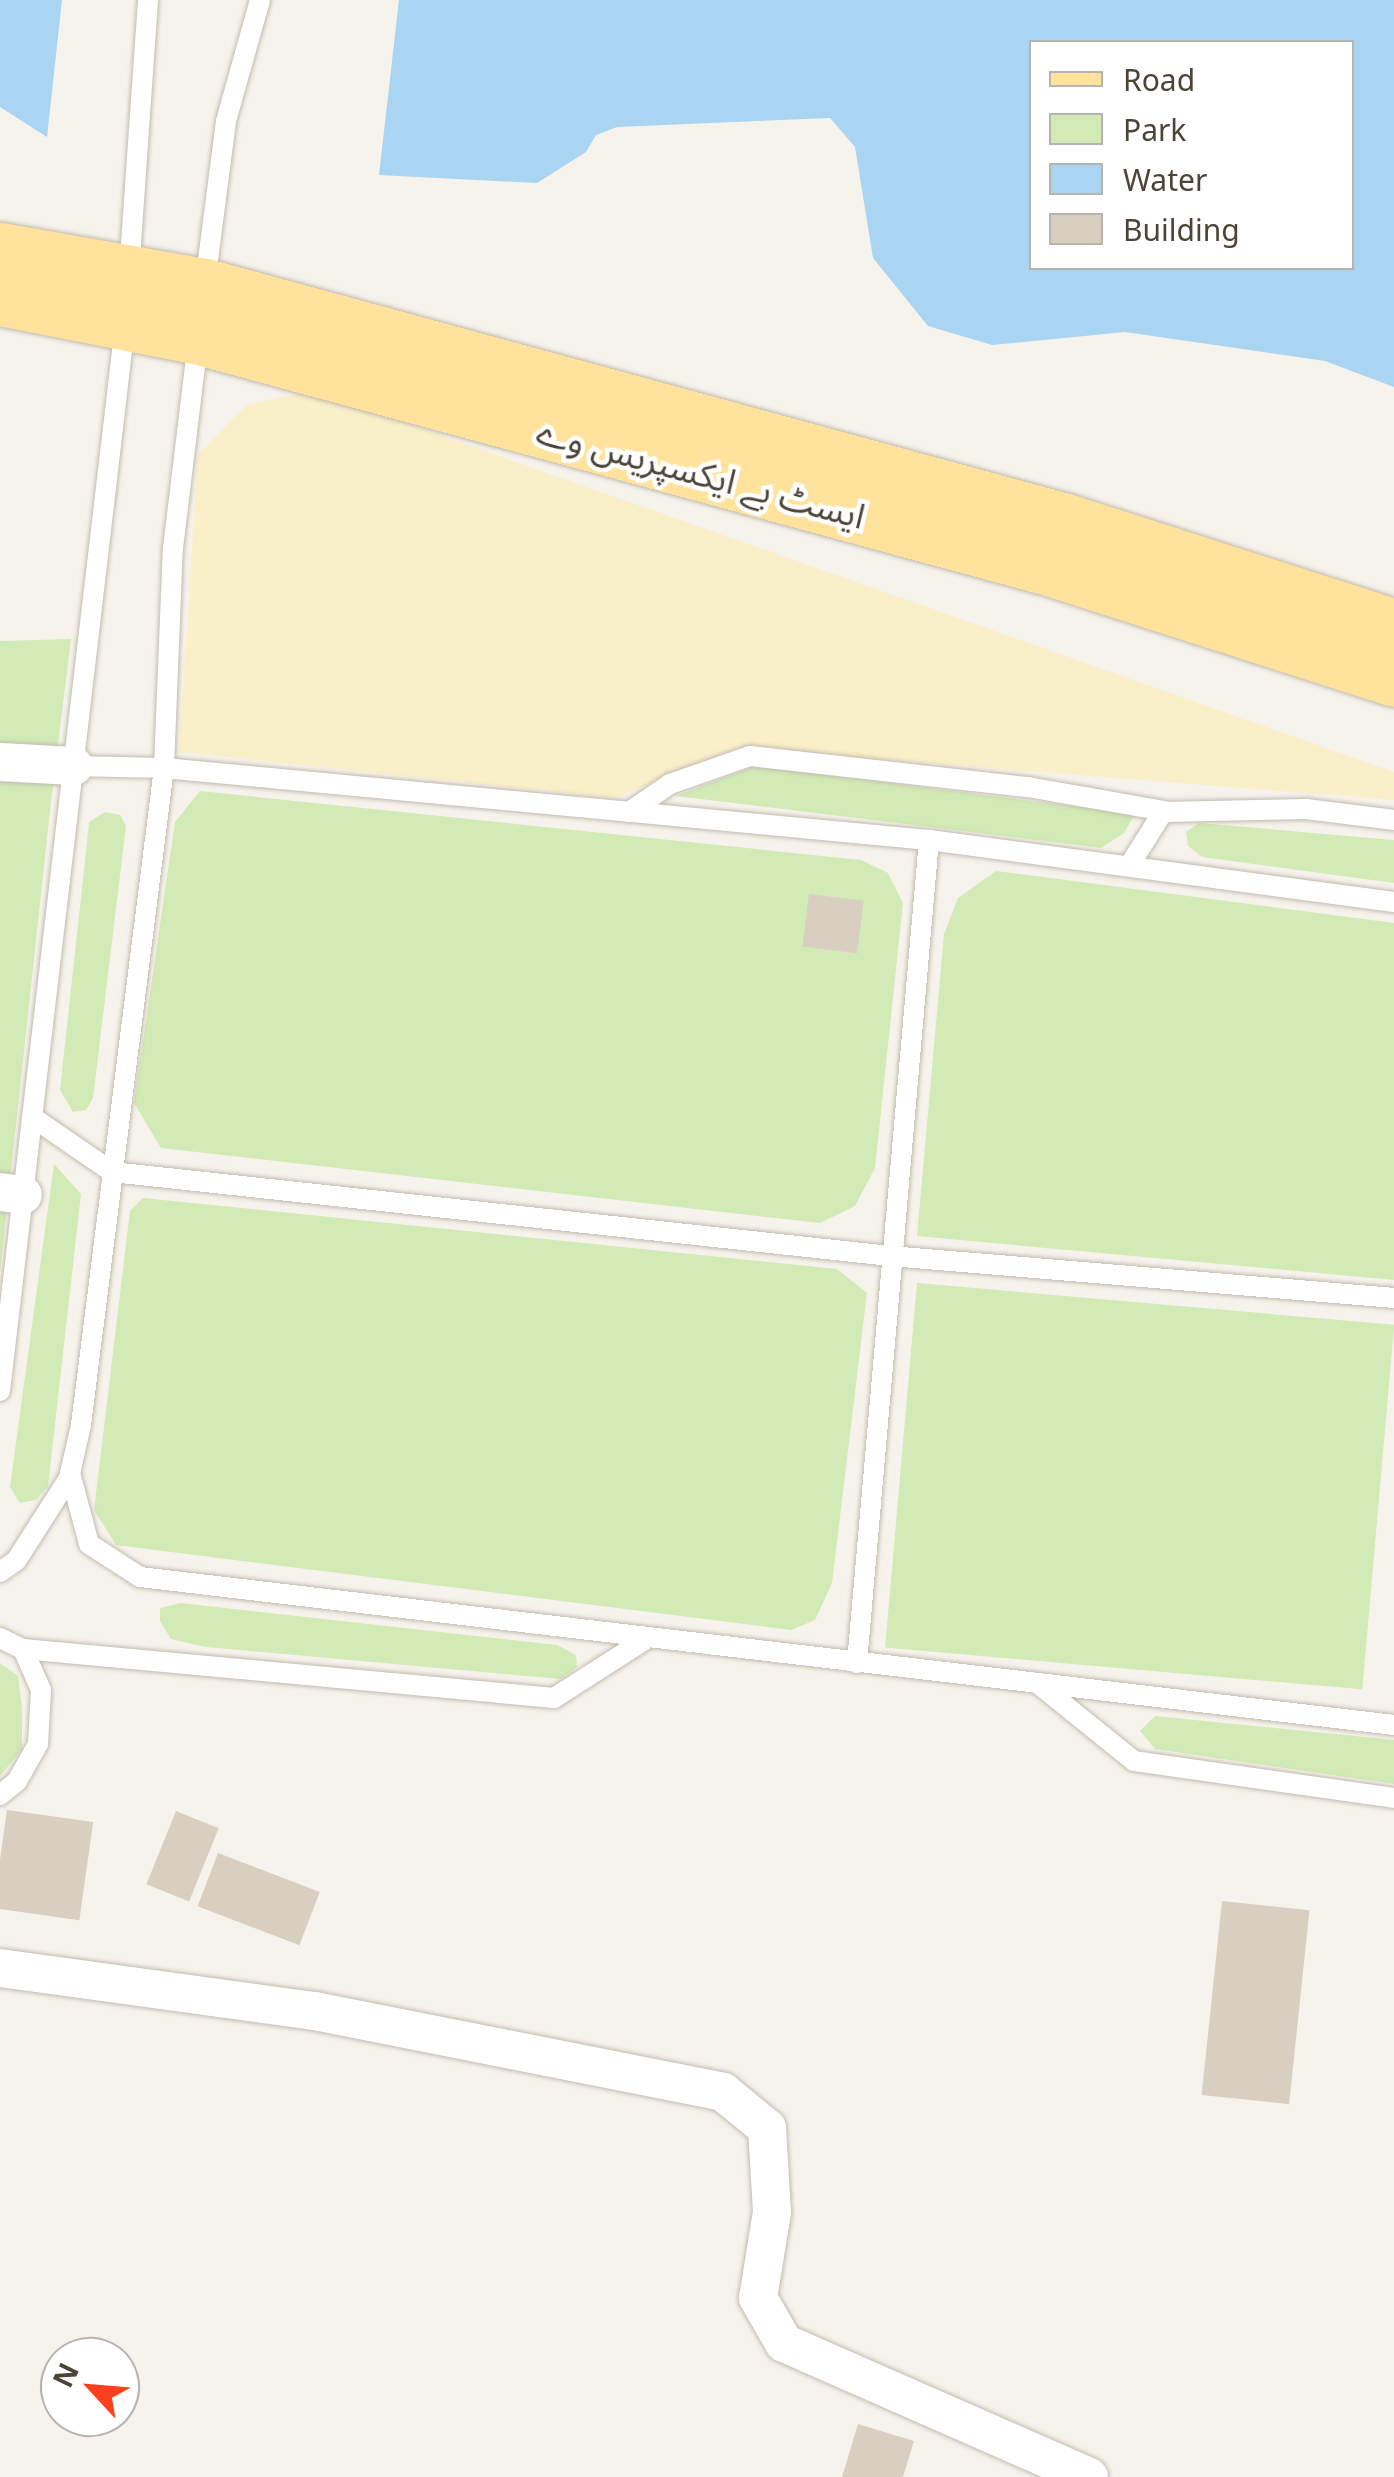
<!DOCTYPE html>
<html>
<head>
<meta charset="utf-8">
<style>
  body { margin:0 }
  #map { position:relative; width:1394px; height:2477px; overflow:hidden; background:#f6f3ec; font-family:"Noto Sans","Noto Sans Arabic",sans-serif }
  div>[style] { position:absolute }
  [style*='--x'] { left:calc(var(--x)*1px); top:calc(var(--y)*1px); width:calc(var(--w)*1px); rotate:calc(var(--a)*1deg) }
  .green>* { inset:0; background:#d2eab5; transform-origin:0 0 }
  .sand>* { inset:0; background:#f9efc9 }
  .water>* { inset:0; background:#a9d4f2 }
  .building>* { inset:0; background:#d8cfc1; transform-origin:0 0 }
  .roads { filter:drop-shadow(0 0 2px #c2bbae) drop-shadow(0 0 2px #c2bbae) }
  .service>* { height:20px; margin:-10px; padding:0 10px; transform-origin:10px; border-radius:10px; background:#fff }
  .minor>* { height:38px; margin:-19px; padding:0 19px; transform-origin:19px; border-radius:19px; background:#fff }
  .primary>* { height:55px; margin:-27.5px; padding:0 27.5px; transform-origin:27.5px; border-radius:27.5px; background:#ffe39c }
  span { translate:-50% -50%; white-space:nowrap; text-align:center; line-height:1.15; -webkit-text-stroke:9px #fff; paint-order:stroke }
  .street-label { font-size:35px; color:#4b4439 }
  .legend { position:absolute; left:1029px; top:40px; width:325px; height:230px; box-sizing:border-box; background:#fff; border:2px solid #b7b4b0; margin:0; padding:12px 18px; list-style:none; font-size:30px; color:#4b4439 }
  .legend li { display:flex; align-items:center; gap:20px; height:50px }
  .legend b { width:50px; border:2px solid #b7b4b0 }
  .north { position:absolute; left:40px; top:2337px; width:100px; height:100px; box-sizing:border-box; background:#fff; border:2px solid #b7b4b0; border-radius:50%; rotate:296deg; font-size:28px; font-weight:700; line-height:40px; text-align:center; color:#4b4439 }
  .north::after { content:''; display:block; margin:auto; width:35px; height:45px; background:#fc3f1d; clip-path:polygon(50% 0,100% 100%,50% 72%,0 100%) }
</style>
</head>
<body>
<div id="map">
  <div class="green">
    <i style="clip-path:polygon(71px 639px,51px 802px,0 1272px,0 641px)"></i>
    <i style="clip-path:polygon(755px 766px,1135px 814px,1124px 833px,1101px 848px,676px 796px)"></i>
    <i style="clip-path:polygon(200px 791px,861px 860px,888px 873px,903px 903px,875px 1168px,855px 1206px,820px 1223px,161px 1148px,134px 1103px,175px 822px)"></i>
    <i style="clip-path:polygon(105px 812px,120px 815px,126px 826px,93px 1098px,86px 1110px,73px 1112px,60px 1090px,87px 842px,89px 822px)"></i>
    <i style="clip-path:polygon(1199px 823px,1394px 840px,1394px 883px,1202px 857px,1188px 846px,1186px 832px)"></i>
    <i style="clip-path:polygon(996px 871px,1394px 923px,1394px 1280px,917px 1236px,944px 934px,958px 898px)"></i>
    <i style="clip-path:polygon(54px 1164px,81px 1194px,48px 1486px,36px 1500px,20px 1503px,10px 1487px)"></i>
    <i style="clip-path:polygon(143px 1198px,837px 1269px,867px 1293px,832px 1583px,815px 1620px,791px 1630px,116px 1545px,94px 1510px,130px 1211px)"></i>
    <i style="left:917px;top:1283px;width:479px;height:366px;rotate:5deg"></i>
    <i style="clip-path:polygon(181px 1603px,557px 1645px,576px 1655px,577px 1667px,561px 1679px,206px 1647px,171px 1639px,160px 1621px,160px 1608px)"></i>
    <i style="clip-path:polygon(0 1663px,18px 1676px,22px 1708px,22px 1749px,0 1776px)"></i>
    <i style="clip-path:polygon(1155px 1716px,1394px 1740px,1394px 1784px,1155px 1749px,1140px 1731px)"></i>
  </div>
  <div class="sand">
    <i style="clip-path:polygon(315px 391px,1394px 772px,1394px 800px,737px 748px,615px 798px,179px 752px,198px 455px,248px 404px)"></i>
  </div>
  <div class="water">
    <i style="clip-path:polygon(0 0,62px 0,47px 137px,0 107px)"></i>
    <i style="clip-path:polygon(evenodd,399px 0,1394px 0,1394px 387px,1325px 361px,1125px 332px,992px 345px,928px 326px,873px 258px,855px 147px,830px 118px,617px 127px,596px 135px,586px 152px,537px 183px,379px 175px,399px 0,1032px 42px,1352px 42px,1352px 268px,1032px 268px,1032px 42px)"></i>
  </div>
  <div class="building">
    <i style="left:809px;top:894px;width:55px;height:53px;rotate:7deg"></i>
    <i style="left:7px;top:1810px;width:87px;height:99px;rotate:8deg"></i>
    <i style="left:176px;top:1811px;width:46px;height:79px;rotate:22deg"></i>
    <i style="left:218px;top:1853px;width:109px;height:57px;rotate:21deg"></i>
    <i style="left:1222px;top:1901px;width:88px;height:195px;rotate:6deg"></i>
    <i style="clip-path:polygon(858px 2424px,914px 2441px,903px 2477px,842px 2477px)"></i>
  </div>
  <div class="roads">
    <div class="service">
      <i style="--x:129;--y:272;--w:273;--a:-86"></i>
      <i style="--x:205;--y:283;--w:163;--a:-82.6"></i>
      <i style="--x:226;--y:121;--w:126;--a:-74.3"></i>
      <i style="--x:74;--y:766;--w:90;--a:1.3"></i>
      <i style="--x:164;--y:768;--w:768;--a:5.38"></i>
      <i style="--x:929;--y:840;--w:469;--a:7.6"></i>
      <i style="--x:629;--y:812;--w:50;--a:-34.3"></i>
      <i style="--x:670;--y:784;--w:85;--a:-19.3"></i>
      <i style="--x:750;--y:756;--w:280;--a:6.4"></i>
      <i style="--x:1028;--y:787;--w:144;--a:10"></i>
      <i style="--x:1129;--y:866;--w:64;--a:-57.8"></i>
      <i style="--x:1163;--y:812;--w:143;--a:-1.2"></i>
      <i style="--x:1306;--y:809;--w:89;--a:7.1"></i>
      <i style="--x:32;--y:1117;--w:97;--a:34.5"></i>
      <i style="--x:112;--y:1172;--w:783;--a:6.16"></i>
      <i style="--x:890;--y:1256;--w:506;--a:4.76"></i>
      <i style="--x:0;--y:1391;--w:1073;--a:-83.31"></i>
      <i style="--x:70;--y:1473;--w:73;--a:75"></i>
      <i style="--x:89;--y:1544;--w:61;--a:32.9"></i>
      <i style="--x:140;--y:1577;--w:1263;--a:6.73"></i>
      <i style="--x:0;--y:1572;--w:19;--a:-35"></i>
      <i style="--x:16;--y:1561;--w:98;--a:-57.4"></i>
      <i style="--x:69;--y:1478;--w:54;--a:-77.2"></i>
      <i style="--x:81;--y:1425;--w:662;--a:-82.8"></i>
      <i style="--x:164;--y:768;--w:220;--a:-87.7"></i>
      <i style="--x:173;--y:548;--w:209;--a:-83.1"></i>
      <i style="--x:0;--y:1638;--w:25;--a:26"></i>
      <i style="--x:23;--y:1649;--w:533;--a:5.27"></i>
      <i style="--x:554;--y:1698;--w:106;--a:-32.6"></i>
      <i style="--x:857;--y:1663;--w:826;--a:-85"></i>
      <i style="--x:1041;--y:1686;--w:119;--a:38.9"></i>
      <i style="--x:1134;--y:1761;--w:263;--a:8.1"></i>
      <i style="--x:0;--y:1795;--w:22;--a:-39"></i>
      <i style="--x:17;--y:1781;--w:43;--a:-60.4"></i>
      <i style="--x:38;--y:1744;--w:54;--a:-86.8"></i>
      <i style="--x:41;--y:1690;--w:45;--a:-113.7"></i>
    </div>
    <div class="minor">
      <i style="--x:0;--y:762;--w:74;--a:3.1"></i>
      <i style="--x:0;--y:1192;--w:23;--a:7"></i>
      <i style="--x:0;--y:1968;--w:318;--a:7.8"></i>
      <i style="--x:315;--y:2011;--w:416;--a:11.2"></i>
      <i style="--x:723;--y:2092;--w:57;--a:39.3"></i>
      <i style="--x:767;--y:2128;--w:84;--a:86.6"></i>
      <i style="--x:772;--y:2212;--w:87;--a:99.2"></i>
      <i style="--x:758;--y:2298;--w:52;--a:60"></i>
      <i style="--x:784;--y:2343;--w:333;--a:23.7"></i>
    </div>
    <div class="primary">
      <i style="--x:0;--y:250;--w:208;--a:10"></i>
      <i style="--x:205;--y:286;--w:892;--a:15.27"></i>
      <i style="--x:1066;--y:521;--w:344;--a:17.8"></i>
      <i style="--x:0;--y:298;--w:203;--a:11.1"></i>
      <i style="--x:199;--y:337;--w:881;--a:15.2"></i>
      <i style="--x:1049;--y:568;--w:362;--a:17.8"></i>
    </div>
  </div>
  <div class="street-label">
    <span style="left:701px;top:473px;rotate:15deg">ایسٹ بے ایکسپریس وے</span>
  </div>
  <ul class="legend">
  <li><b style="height:12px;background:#ffe39c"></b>Road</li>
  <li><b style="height:28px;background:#d2eab5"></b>Park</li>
  <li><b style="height:28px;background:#a9d4f2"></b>Water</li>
  <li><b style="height:28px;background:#d8cfc1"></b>Building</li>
  </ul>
  <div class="north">N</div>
</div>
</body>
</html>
